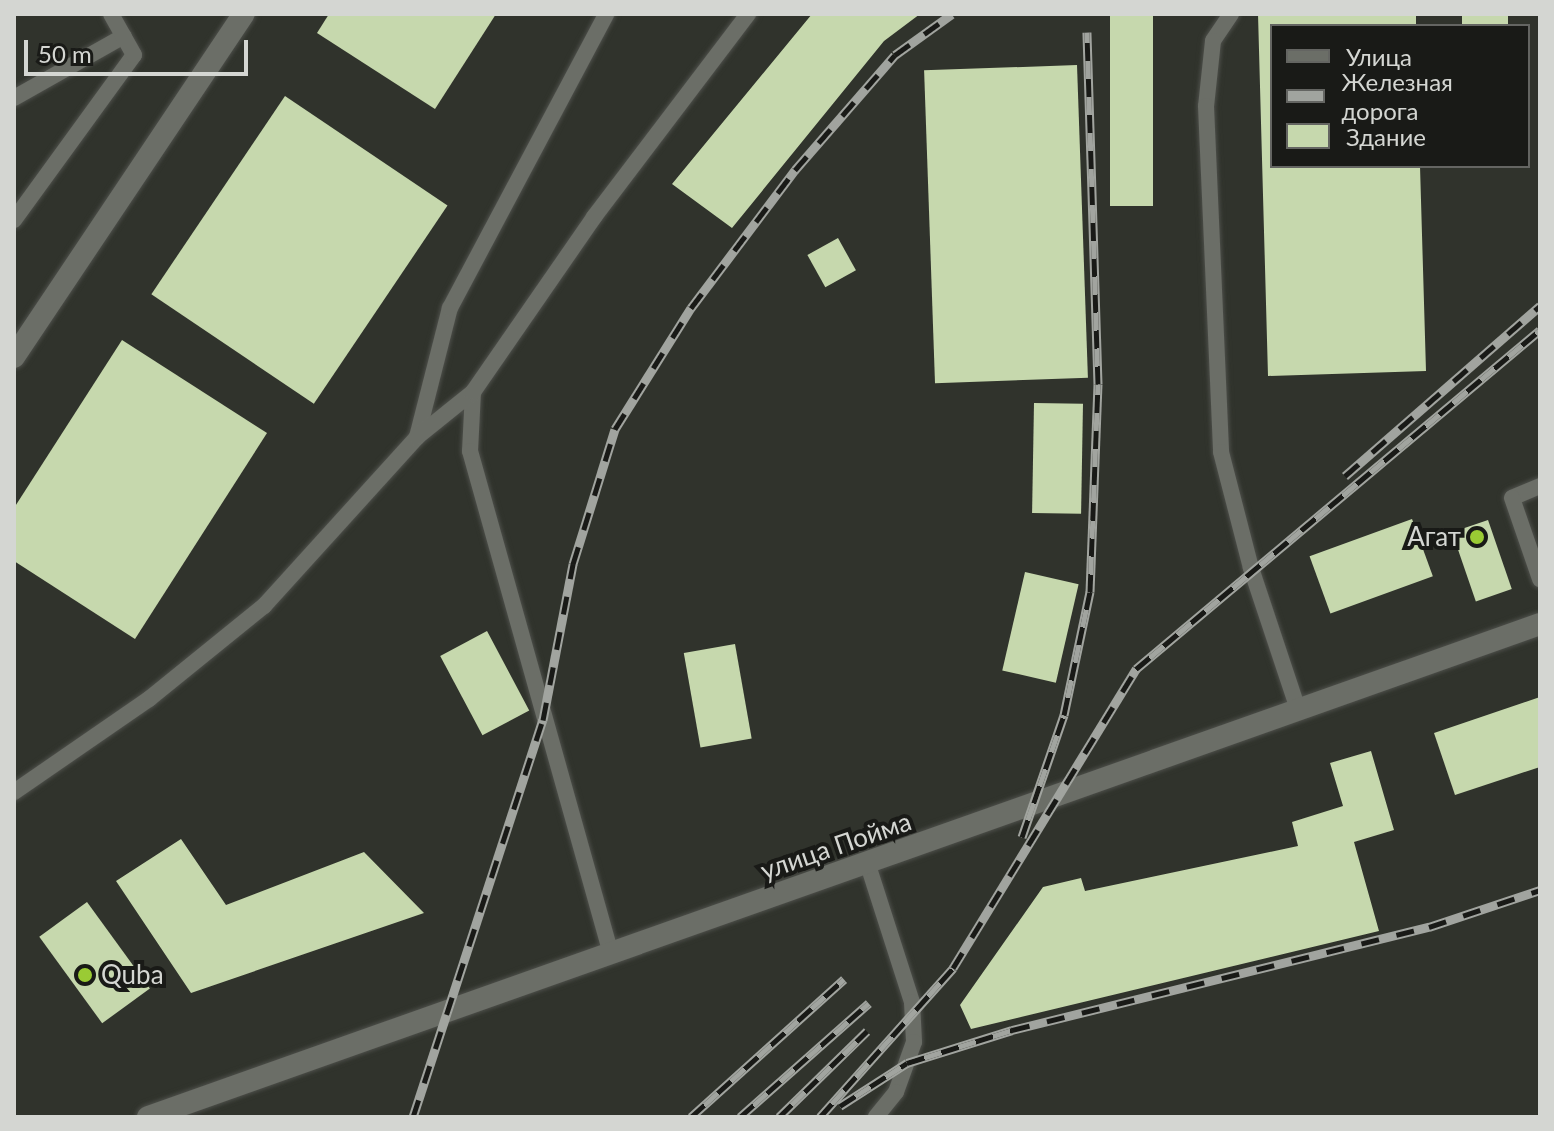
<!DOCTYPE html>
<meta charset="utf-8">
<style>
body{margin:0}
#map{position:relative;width:1554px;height:1131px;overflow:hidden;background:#30332c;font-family:Lato,sans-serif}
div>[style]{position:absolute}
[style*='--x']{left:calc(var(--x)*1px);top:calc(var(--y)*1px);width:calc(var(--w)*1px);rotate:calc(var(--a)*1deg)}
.building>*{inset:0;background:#c6d8ad;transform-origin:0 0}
.roads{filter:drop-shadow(0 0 2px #4d4f4a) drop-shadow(0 0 2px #4d4f4a)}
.service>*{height:16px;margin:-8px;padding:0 8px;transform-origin:8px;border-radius:8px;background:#6b6e67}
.minor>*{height:22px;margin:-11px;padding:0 11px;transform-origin:11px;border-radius:11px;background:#6b6e67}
.secondary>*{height:22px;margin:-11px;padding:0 11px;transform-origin:11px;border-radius:11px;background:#6b6e67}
.rail>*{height:9px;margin-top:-4.5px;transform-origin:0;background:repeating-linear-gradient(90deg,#191a17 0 18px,#a1a49f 0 36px);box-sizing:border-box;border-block:2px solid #a1a49f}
.dots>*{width:22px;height:22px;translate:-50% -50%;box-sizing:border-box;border:4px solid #191a17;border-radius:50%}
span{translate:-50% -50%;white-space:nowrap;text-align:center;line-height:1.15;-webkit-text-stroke:8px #191a17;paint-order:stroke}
.poi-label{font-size:26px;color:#d4d6d2}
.right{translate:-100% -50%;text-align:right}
.left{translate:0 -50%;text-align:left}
.street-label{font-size:26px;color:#d4d6d2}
.frame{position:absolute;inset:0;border:16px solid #d4d6d2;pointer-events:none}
.legend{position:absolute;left:1270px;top:24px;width:260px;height:144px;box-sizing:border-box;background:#191a17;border:2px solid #646562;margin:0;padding:10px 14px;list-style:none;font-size:24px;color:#d4d6d2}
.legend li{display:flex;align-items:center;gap:16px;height:40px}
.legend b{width:40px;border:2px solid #646562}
.scale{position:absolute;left:24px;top:40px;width:224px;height:36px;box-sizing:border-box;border:4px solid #d4d6d2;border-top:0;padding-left:10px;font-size:24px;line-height:28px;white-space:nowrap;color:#d4d6d2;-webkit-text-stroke:6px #191a17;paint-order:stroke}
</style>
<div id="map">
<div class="building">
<div style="clip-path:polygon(329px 14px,496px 14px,435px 109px,317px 33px)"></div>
<div style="clip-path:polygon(812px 14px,920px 14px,884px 41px,732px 228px,672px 184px)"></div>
<div style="left:1110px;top:14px;width:43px;height:192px"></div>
<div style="clip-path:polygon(1258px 14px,1416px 14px,1416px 26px,1272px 26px,1272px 166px,1420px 166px,1426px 371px,1268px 376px)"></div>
<div style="left:1462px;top:14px;width:46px;height:12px"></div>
<div style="left:1077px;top:65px;width:313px;height:153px;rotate:88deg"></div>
<div style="left:285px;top:96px;width:196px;height:239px;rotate:34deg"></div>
<div style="left:838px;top:238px;width:37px;height:35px;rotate:61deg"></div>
<div style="clip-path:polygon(122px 340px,267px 433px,135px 639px,14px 561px,14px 508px)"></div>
<div style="left:1034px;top:403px;width:49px;height:110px;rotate:1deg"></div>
<div style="left:1412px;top:519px;width:61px;height:109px;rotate:70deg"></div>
<div style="left:1488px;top:520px;width:73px;height:38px;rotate:71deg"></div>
<div style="left:1025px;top:572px;width:55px;height:101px;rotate:13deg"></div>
<div style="left:487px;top:631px;width:90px;height:53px;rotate:62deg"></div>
<div style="left:735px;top:644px;width:96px;height:52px;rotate:80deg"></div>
<div style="clip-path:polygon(1540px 697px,1540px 767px,1455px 795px,1434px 733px)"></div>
<div style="clip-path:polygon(1371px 751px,1394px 830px,1354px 842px,1379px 931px,971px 1029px,960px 1005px,1043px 887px,1081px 878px,1085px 891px,1298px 846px,1292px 822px,1343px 806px,1330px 763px)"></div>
<div style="clip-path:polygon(181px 839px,226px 905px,364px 852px,424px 913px,191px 993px,116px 881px)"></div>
<div style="left:87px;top:902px;width:107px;height:59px;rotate:54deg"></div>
</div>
<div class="roads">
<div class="service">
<div style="--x:1231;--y:14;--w:32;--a:124"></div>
<div style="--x:1213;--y:41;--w:65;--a:96.1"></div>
<div style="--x:1206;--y:106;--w:346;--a:87.5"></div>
<div style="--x:1221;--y:452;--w:120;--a:75.5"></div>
<div style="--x:1251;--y:568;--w:149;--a:71.6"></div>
<div style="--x:14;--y:98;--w:126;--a:-29.4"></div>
<div style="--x:14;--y:220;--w:204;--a:-54"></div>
<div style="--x:134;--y:55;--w:47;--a:-119.3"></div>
<div style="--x:473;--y:392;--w:59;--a:92.9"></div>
<div style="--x:470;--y:451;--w:522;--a:74.34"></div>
<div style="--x:417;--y:437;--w:133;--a:-75.7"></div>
<div style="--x:450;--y:308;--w:333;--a:-62"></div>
<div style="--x:1540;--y:486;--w:30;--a:157"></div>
<div style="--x:1512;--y:498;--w:86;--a:70.9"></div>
<div style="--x:14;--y:792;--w:164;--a:-34.6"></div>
<div style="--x:149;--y:699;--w:148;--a:-39"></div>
<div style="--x:264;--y:606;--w:228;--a:-47.8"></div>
<div style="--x:417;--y:437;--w:72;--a:-38.8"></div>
<div style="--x:473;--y:392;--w:213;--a:-55.3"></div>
<div style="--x:594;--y:217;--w:255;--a:-52.8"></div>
<div style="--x:868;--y:865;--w:144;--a:72.2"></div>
<div style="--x:912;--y:1002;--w:40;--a:87.1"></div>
<div style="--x:914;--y:1042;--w:53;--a:109.8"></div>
<div style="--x:896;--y:1092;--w:32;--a:129"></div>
</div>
<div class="minor">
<div style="--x:14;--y:357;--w:413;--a:-56.2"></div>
</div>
<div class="secondary">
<div style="--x:148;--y:1117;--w:1477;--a:-19.5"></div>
</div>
</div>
<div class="rail">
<div style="--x:1345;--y:476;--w:259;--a:-41.1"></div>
<div style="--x:1022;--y:837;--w:129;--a:-71"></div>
<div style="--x:1064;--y:715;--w:126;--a:-78.1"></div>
<div style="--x:1090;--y:592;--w:208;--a:-87.8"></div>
<div style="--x:1098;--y:384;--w:352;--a:-91.8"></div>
<div style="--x:840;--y:1106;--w:80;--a:-32.7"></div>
<div style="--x:907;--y:1063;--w:110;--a:-17.4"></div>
<div style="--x:1012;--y:1030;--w:430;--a:-13.9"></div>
<div style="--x:1429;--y:927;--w:117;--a:-18.4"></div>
<div style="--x:413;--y:1117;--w:418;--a:-71.9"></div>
<div style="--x:543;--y:720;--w:159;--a:-79.1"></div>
<div style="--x:573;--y:564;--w:141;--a:-72.7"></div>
<div style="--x:615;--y:429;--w:143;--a:-57.9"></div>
<div style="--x:691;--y:308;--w:173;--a:-53"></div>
<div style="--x:795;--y:170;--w:152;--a:-49"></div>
<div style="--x:895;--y:55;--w:70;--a:-35.7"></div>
<div style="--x:691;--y:1117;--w:206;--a:-42"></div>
<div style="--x:740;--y:1117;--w:172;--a:-41.5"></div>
<div style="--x:779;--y:1117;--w:123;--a:-44.3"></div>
<div style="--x:820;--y:1117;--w:200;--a:-48.2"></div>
<div style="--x:953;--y:968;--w:351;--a:-58.5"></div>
<div style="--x:1136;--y:669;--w:527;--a:-40"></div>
</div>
<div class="dots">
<div style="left:1477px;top:537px;background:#9acb34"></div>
<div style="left:85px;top:975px;background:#9acb34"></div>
</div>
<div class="poi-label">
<span class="right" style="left:1461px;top:537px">Агат</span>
<span class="left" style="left:101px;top:975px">Quba</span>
</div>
<div class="street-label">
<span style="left:836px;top:846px;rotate:-19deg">улица Пойма</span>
</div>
<div class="frame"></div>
<ul class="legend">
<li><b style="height:10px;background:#6b6e67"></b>Улица</li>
<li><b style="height:10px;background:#a1a49f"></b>Железная дорога</li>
<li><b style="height:22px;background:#c6d8ad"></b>Здание</li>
</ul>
<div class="scale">50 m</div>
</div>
